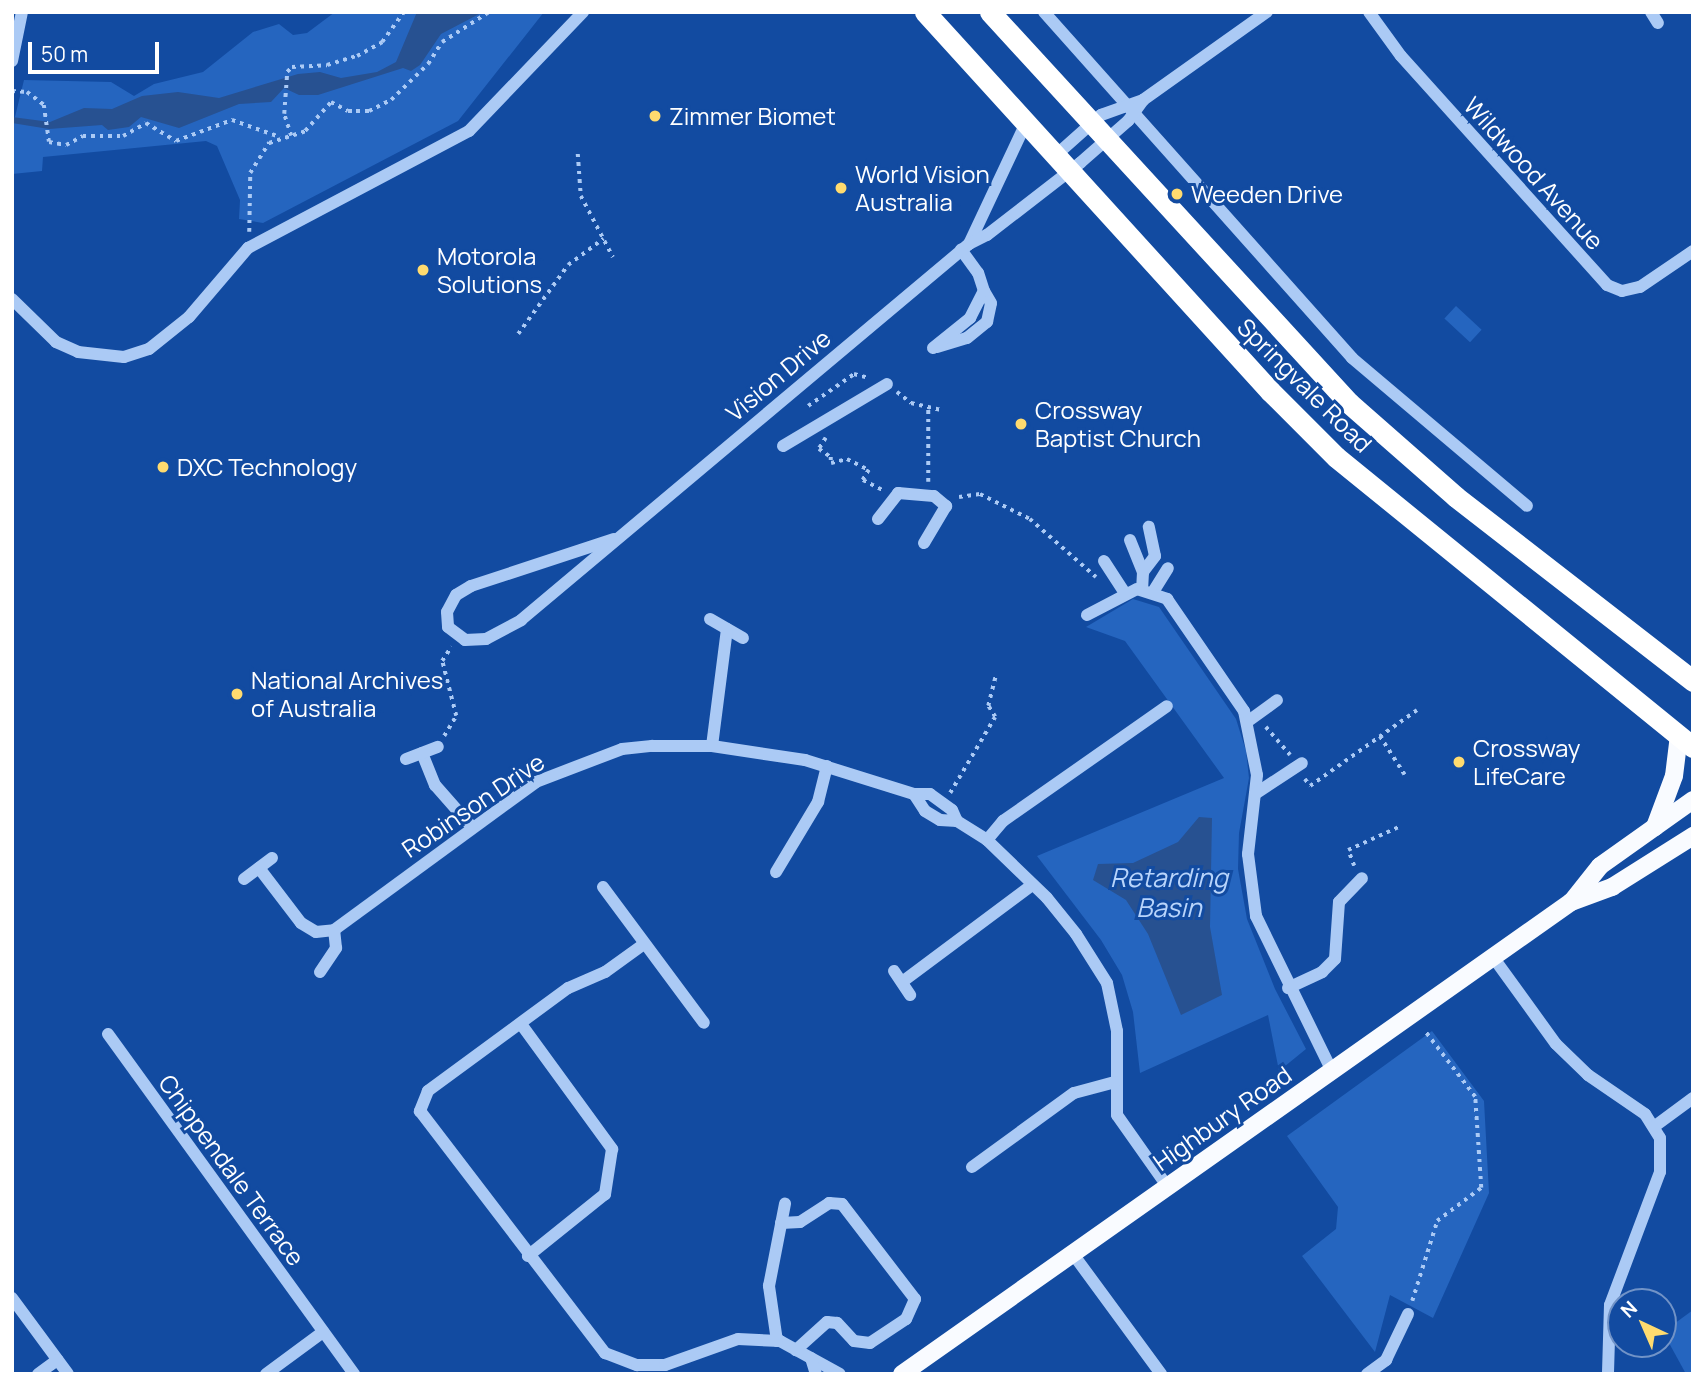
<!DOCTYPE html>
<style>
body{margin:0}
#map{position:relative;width:1705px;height:1386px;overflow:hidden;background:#124ba1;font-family:Manrope,sans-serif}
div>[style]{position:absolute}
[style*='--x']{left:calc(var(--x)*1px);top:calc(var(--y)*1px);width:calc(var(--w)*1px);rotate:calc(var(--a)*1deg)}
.green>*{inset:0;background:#2565bf;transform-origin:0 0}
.water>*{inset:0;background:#275191}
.path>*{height:3.5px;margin-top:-1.75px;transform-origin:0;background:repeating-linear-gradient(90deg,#abcaf5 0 3.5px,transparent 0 8.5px)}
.minor>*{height:12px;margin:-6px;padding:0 6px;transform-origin:6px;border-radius:6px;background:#abcaf5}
.major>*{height:18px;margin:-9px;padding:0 9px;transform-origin:9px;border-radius:9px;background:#f9fbff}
.highway>*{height:21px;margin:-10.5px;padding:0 10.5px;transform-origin:10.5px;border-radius:10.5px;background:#fff}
.dots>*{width:19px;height:19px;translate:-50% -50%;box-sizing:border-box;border:4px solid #124ba1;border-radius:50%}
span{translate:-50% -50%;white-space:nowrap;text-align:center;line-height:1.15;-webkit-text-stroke:6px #124ba1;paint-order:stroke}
.poi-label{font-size:24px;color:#fff}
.left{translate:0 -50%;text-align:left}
.street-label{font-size:24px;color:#fff}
.water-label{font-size:26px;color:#b8d4fb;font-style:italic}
.frame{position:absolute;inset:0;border:14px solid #fff;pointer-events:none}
.north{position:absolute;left:1607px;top:1288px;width:70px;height:70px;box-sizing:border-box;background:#124ba1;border:2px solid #7193c7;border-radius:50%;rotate:316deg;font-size:19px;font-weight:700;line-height:28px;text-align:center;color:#fff}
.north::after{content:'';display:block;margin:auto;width:24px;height:32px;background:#ffdb6f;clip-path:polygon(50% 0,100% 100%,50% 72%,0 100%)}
.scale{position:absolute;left:28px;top:42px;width:131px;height:32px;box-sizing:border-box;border:4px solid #fff;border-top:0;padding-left:9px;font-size:21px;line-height:24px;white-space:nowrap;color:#fff;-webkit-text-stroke:5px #124ba1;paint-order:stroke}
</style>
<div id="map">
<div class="green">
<div style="clip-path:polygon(335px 12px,544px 12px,458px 121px,263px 223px,239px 219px,240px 200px,217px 146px,206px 141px,43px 157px,42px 171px,12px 174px,12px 129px,24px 80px,111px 82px,134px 96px,154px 84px,203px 72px,253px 32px,279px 24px,293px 35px,307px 33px)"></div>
<div style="left:1456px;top:306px;width:35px;height:17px;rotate:43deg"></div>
<div style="clip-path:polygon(1133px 599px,1159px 607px,1236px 719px,1246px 751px,1249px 778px,1239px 833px,1238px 869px,1247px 919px,1275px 989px,1306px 1049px,1279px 1071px,1268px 1015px,1140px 1073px,1133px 1012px,1122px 975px,1101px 940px,1037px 856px,1224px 778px,1125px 641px,1086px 627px)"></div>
<div style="clip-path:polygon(1432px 1031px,1484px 1101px,1489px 1193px,1433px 1318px,1390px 1295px,1375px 1352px,1302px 1256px,1336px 1229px,1338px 1207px,1287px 1136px)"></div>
<div style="clip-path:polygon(1693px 1310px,1693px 1374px,1686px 1374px,1663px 1332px)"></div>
</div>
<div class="water">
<div style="clip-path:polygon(417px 12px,483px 12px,441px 34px,420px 65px,411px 71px,403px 68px,318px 95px,299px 95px,284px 88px,271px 102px,239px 104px,179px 128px,141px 117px,129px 127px,108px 130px,102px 125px,49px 129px,12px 123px,12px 117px,50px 122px,84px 108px,112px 109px,142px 96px,178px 92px,219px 98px,298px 74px,320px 72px,341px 78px,377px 72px,396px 62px)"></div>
<div style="clip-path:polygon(1199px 817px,1212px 818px,1210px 927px,1222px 995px,1181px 1015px,1148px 934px,1126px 900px,1093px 880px,1098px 864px,1133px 863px,1178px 842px)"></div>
</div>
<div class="path">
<div style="--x:12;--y:91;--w:15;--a:4"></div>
<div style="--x:27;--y:92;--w:21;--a:37"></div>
<div style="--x:44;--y:105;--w:37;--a:82"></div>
<div style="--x:49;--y:142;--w:17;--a:10"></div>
<div style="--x:66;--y:145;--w:19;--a:-28"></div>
<div style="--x:83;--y:136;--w:40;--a:0"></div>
<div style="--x:123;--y:136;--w:26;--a:-29"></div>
<div style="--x:146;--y:123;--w:35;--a:31"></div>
<div style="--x:176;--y:141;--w:60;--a:-20.6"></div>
<div style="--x:232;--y:120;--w:51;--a:19.5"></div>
<div style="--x:291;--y:136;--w:23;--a:-108"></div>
<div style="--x:284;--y:114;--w:42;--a:-85.9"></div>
<div style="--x:287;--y:72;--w:7;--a:-45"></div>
<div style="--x:292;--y:67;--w:35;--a:-3"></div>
<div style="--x:327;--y:65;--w:31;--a:-17"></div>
<div style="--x:357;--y:56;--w:29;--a:-29"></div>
<div style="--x:382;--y:42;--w:37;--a:-54"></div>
<div style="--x:578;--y:154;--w:42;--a:85.9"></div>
<div style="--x:581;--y:196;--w:69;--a:62.3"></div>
<div style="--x:249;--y:232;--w:59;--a:-89"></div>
<div style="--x:250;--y:173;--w:36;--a:-58"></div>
<div style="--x:269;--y:143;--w:38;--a:-18"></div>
<div style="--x:305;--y:131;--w:39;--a:-48"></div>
<div style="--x:331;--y:102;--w:19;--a:28"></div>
<div style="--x:348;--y:111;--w:21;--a:0"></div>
<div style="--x:369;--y:111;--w:25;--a:-27"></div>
<div style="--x:391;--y:100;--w:52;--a:-44.2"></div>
<div style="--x:428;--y:64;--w:26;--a:-58"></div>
<div style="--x:442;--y:42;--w:56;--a:-32.6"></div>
<div style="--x:518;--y:334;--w:85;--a:-54.1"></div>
<div style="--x:568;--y:265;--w:44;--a:-36.6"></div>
<div style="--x:897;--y:392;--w:18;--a:38"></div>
<div style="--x:911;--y:403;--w:31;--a:13"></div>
<div style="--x:808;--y:406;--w:56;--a:-34.8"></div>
<div style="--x:854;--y:374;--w:16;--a:15"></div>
<div style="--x:826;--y:438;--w:13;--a:122"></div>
<div style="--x:819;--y:449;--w:14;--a:34"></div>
<div style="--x:831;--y:457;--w:6;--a:90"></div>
<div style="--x:831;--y:463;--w:16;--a:-14"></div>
<div style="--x:847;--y:459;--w:25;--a:27"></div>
<div style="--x:869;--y:470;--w:12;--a:121"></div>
<div style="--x:863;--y:480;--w:22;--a:27"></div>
<div style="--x:928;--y:482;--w:75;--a:-90"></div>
<div style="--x:959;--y:497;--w:21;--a:-8"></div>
<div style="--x:980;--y:494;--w:56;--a:26.6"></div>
<div style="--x:1030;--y:519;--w:88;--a:41.3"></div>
<div style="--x:1266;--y:727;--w:37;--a:49"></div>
<div style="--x:444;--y:736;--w:23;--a:-59"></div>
<div style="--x:456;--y:716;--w:57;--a:-104.3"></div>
<div style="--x:442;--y:661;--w:17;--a:-57"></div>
<div style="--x:1380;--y:736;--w:46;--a:57.3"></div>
<div style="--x:1305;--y:779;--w:9;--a:54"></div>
<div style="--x:1310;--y:786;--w:131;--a:-35.4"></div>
<div style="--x:950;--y:793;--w:88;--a:-59.4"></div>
<div style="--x:995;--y:717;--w:13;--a:-122"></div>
<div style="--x:988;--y:706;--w:33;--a:-76"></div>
<div style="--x:1354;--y:866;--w:17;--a:-111"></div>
<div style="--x:1348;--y:850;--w:58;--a:-24.4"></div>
<div style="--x:1412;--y:1301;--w:84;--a:-72.6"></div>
<div style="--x:1437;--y:1221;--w:55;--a:-36.9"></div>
<div style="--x:1481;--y:1188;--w:91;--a:-93.8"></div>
<div style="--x:1475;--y:1097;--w:81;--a:-127.4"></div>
</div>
<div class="minor">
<div style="--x:1044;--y:12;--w:463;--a:48.3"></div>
<div style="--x:1352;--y:358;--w:229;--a:40.2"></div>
<div style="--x:1369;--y:12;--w:54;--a:54"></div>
<div style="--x:1401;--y:56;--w:308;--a:48"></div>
<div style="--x:1607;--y:285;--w:16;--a:22"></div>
<div style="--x:1622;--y:291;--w:18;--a:-13"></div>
<div style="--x:1640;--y:287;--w:64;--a:-34.2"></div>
<div style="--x:1651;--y:12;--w:13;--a:58"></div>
<div style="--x:12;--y:61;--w:50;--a:-78.5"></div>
<div style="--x:1055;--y:156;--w:62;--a:-41.7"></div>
<div style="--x:1101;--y:115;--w:45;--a:-19.7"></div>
<div style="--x:1143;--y:100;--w:152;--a:-35.4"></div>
<div style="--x:969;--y:244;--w:134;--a:-64.8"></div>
<div style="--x:12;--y:299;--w:62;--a:44.3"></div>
<div style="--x:56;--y:342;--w:24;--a:24"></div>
<div style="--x:78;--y:352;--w:46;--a:6.2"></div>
<div style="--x:124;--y:357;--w:26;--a:-18"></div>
<div style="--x:149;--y:349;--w:51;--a:-38.7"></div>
<div style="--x:189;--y:317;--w:91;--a:-49.5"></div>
<div style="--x:248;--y:248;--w:250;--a:-27.9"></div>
<div style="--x:469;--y:131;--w:165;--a:-46.2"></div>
<div style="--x:937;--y:347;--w:31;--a:-17"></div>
<div style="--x:967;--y:338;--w:26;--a:-39"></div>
<div style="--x:987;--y:322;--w:19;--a:-78"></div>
<div style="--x:991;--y:303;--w:14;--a:-120"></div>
<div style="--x:933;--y:348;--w:48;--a:-39"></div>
<div style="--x:970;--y:318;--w:30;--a:-63"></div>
<div style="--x:984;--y:291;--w:19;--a:-108"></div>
<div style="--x:978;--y:273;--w:29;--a:-126"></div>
<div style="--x:783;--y:446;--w:121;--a:-30.8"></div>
<div style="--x:878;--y:519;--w:33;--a:-52"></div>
<div style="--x:898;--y:493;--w:36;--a:5"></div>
<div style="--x:934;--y:496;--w:16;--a:40"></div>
<div style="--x:946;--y:506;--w:43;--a:120.7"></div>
<div style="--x:614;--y:539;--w:151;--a:161.8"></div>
<div style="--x:471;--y:586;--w:17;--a:149"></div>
<div style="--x:456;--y:595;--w:19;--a:118"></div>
<div style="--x:447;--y:612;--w:15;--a:86"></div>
<div style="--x:448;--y:627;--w:21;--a:37"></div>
<div style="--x:465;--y:640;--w:21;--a:-3"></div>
<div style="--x:486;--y:639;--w:40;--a:-28"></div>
<div style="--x:521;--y:620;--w:585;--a:-40.01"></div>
<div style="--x:969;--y:244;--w:20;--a:-27"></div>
<div style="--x:987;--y:235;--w:118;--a:-37.7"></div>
<div style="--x:1080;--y:163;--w:64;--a:-41.2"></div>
<div style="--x:1128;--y:121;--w:26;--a:-54"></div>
<div style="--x:1130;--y:540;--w:35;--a:68"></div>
<div style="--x:1143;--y:572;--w:17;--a:93"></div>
<div style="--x:1104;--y:561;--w:37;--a:57"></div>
<div style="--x:1143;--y:572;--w:20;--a:-53"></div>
<div style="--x:1155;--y:556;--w:30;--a:-102"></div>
<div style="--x:1153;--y:592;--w:28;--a:-58"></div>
<div style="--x:1087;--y:615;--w:56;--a:-27.5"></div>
<div style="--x:1137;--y:589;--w:32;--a:18"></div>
<div style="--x:1167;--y:599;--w:136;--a:55.5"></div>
<div style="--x:1244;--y:711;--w:65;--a:78.5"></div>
<div style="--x:1257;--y:775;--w:80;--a:96.5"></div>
<div style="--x:1248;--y:854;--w:63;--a:82.6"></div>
<div style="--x:1256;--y:916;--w:173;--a:63.9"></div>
<div style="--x:710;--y:619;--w:38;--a:30"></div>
<div style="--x:1247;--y:722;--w:37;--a:-36"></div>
<div style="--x:712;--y:746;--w:118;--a:-82.7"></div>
<div style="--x:422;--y:753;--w:35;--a:68"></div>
<div style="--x:435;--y:785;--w:55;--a:48.7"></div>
<div style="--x:406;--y:759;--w:34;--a:-21"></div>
<div style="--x:914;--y:794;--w:20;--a:57"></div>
<div style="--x:925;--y:811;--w:17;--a:31"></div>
<div style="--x:940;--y:820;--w:17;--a:3"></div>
<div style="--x:957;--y:821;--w:36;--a:32"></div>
<div style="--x:987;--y:840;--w:83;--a:44"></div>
<div style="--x:1047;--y:898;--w:46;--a:51.1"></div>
<div style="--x:1076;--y:934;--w:58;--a:57.7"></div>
<div style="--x:1107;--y:983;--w:49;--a:78.2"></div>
<div style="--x:1117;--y:1031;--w:84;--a:90"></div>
<div style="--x:1117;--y:1115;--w:87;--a:54.8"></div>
<div style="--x:1255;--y:794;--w:56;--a:-33.4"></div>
<div style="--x:987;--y:840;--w:25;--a:-50"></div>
<div style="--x:1003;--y:821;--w:200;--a:-35"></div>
<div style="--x:259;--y:868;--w:69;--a:52.6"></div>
<div style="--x:301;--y:923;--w:17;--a:31"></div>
<div style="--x:316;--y:932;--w:18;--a:-6"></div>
<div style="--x:334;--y:930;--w:250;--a:-36.2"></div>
<div style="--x:536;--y:782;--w:92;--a:-21"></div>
<div style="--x:622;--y:749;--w:30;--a:-6"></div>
<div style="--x:652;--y:746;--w:60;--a:0"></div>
<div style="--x:712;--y:746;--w:94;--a:8.6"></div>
<div style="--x:805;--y:760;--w:114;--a:17.3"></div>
<div style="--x:914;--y:794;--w:16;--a:0"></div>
<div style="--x:930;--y:794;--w:27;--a:36"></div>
<div style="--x:952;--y:810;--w:12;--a:66"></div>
<div style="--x:776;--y:872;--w:82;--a:-59"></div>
<div style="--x:818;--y:802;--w:37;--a:-76"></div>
<div style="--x:244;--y:879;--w:35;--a:-37"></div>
<div style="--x:603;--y:887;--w:169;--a:53.4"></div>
<div style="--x:644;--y:944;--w:48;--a:144.3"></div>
<div style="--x:605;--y:972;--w:40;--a:156.6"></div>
<div style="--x:568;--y:988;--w:174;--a:143.7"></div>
<div style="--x:428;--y:1091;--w:22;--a:112"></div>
<div style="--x:420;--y:1111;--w:305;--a:52.6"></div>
<div style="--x:605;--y:1353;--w:34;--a:21"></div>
<div style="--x:637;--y:1365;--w:28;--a:0"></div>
<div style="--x:665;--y:1365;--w:77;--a:-19.6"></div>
<div style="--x:738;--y:1339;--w:42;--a:2.7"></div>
<div style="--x:780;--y:1341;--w:68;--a:28.8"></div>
<div style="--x:1493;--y:957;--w:107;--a:54.1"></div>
<div style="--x:1556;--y:1044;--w:45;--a:44.1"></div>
<div style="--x:1588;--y:1075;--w:69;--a:34.4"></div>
<div style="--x:1645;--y:1114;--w:28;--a:58"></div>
<div style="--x:1660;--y:1138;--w:34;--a:90"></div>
<div style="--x:1660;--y:1172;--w:142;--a:110.6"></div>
<div style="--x:1610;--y:1305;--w:69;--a:91.7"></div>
<div style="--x:894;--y:971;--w:29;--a:56"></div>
<div style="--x:320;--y:972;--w:29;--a:-56"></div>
<div style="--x:336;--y:948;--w:18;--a:-96"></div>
<div style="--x:902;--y:982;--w:162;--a:-36.7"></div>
<div style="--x:1288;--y:988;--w:38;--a:-25"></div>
<div style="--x:1322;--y:972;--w:18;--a:-45"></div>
<div style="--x:1335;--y:959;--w:57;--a:-86"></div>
<div style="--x:1339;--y:902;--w:33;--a:-46"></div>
<div style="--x:521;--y:1024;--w:155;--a:53.9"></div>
<div style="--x:612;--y:1149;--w:46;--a:98.8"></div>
<div style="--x:605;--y:1194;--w:99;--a:141.2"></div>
<div style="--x:108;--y:1034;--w:420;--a:54.1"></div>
<div style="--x:1655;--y:1126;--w:47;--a:-36.4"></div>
<div style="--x:972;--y:1167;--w:126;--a:-36"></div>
<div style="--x:1074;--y:1093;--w:42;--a:-15"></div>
<div style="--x:781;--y:1223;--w:19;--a:-3"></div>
<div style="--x:800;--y:1222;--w:35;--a:-33"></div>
<div style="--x:829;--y:1203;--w:13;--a:4"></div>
<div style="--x:842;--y:1204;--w:120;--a:52.5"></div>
<div style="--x:915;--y:1299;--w:22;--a:114"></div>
<div style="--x:906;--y:1319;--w:43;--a:146.3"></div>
<div style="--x:870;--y:1343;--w:16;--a:-173"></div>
<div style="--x:854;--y:1341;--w:25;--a:-133"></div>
<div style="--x:837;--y:1323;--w:10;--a:-174"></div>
<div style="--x:827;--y:1322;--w:42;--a:137.9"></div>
<div style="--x:1073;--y:1254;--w:149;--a:53.7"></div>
<div style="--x:12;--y:1298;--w:94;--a:53.6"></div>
<div style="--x:777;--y:1341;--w:56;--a:-98.3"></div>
<div style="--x:769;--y:1286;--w:84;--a:-79"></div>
<div style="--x:811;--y:1358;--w:17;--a:73"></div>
<div style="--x:38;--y:1374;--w:24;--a:-36"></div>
<div style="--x:266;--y:1374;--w:71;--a:-36.4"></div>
<div style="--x:1367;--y:1374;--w:24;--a:-36"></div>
<div style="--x:1386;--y:1360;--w:51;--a:-64.4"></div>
</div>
<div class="major">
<div style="--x:1655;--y:827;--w:54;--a:-69.6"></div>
<div style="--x:1674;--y:776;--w:41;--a:-83"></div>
<div style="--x:1573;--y:900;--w:43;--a:-51.5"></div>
<div style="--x:1600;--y:866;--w:114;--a:-35.4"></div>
<div style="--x:902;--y:1374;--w:819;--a:-35.2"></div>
<div style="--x:1571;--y:902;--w:44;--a:-20.1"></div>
<div style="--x:1612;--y:887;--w:96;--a:-32.2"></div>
</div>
<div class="highway">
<div style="--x:925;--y:12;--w:513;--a:47.69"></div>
<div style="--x:1270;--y:391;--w:93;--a:45"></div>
<div style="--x:1336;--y:457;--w:460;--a:39.1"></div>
<div style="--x:990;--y:12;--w:531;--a:47.44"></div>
<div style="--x:1349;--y:403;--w:142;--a:41.3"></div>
<div style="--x:1456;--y:497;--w:300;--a:37.8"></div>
</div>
<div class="dots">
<div style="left:655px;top:116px;background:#ffdb6f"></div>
<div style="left:841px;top:188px;background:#ffdb6f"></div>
<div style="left:1177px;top:194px;background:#ffdb6f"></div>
<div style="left:423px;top:270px;background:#ffdb6f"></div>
<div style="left:1021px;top:424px;background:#ffdb6f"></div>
<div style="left:163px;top:467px;background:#ffdb6f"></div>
<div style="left:237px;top:694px;background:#ffdb6f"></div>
<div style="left:1459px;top:762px;background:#ffdb6f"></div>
</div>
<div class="poi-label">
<span class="left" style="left:669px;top:116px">Zimmer Biomet</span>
<span class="left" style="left:855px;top:188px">World Vision<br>Australia</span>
<span class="left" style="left:1191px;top:194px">Weeden Drive</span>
<span class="left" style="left:437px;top:270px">Motorola<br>Solutions</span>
<span class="left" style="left:1035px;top:424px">Crossway<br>Baptist Church</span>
<span class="left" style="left:177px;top:467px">DXC Technology</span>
<span class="left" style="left:251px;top:694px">National Archives<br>of Australia</span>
<span class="left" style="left:1473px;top:762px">Crossway<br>LifeCare</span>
</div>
<div class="street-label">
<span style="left:1534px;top:173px;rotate:48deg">Wildwood Avenue</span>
<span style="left:778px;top:375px;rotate:-40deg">Vision Drive</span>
<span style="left:1305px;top:385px;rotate:45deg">Springvale Road</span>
<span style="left:473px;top:805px;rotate:-34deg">Robinson Drive</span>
<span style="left:1222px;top:1118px;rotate:-35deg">Highbury Road</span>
<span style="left:232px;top:1170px;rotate:54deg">Chippendale Terrace</span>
</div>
<div class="water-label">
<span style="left:1169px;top:893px">Retarding<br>Basin</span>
</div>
<div class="frame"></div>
<div class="north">N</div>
<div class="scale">50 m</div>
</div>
